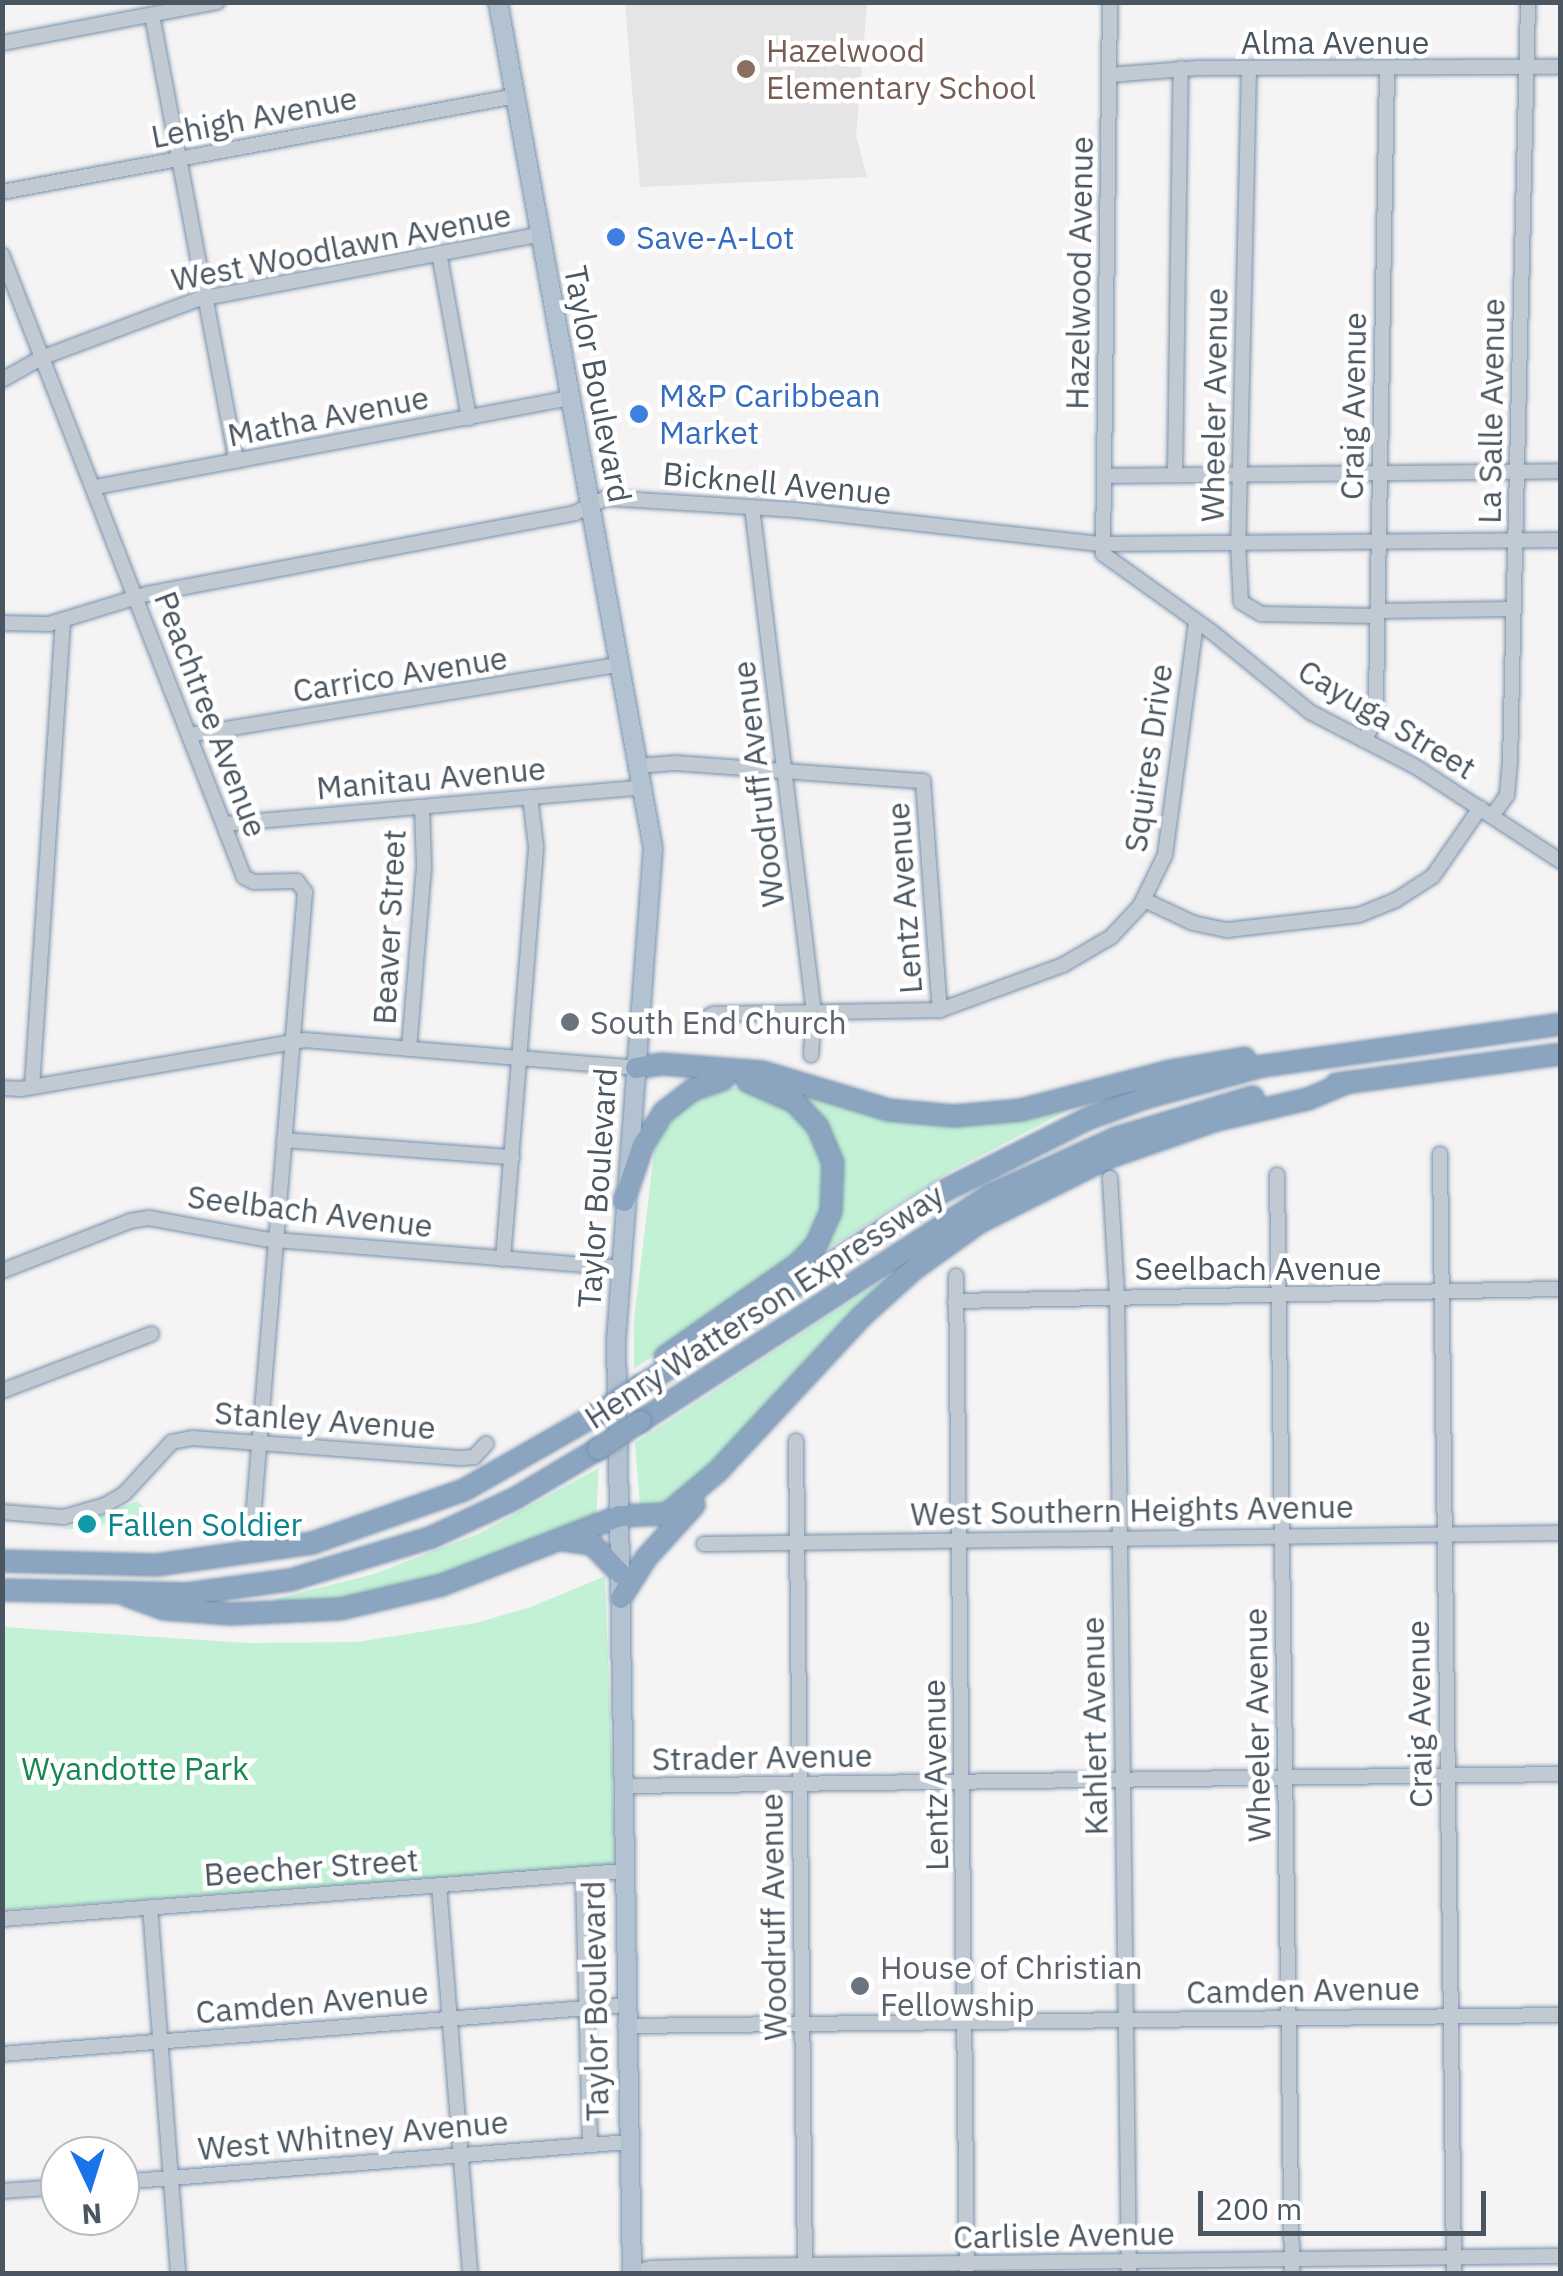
<!DOCTYPE html>
<style>
body{margin:0}
#map{position:relative;width:1563px;height:2276px;overflow:hidden;background:#f5f3f3;font-family:"IBM Plex Sans",sans-serif}
div>[style]{position:absolute}
[style*='--x']{left:calc(var(--x)*1px);top:calc(var(--y)*1px);width:calc(var(--w)*1px);rotate:calc(var(--a)*1deg)}
.education>*{inset:0;background:#e6e4e5}
.green>*{inset:0;background:#c3f1d5}
.roads{filter:drop-shadow(0 0 2px #7690ad) drop-shadow(0 0 2px #7690ad)}
.minor>*{height:14px;margin:-7px;padding:0 7px;transform-origin:7px;border-radius:7px;background:#c1cad2}
.major>*{height:18px;margin:-9px;padding:0 9px;transform-origin:9px;border-radius:9px;background:#b3c2d1}
.highway>*{height:20px;margin:-10px;padding:0 10px;transform-origin:10px;border-radius:10px;background:#8ba5c1}
.bridges{filter:drop-shadow(0 0 2px #7690ad) drop-shadow(0 0 2px #7690ad)}
.highway-bridge>*{height:20px;margin:-10px;padding:0 10px;transform-origin:10px;border-radius:10px;background:#8ba5c1}
.dots>*{width:28px;height:28px;translate:-50% -50%;box-sizing:border-box;border:5px solid #fff;border-radius:50%}
span{translate:-50% -50%;white-space:nowrap;text-align:center;line-height:1.15;-webkit-text-stroke:9px #fff;paint-order:stroke}
.street-label{font-size:32px;color:#4a5661}
.education-label{font-size:32px;color:#785e54}
.left{translate:0 -50%;text-align:left}
.shop-label{font-size:32px;color:#366cbe}
.worship-label{font-size:32px;color:#5b616d}
.culture-label{font-size:32px;color:#0d838f}
.park-label{font-size:32px;color:#17864f}
.frame{position:absolute;inset:0;border:5px solid #4a5661;pointer-events:none}
.north{position:absolute;left:40px;top:2136px;width:100px;height:100px;box-sizing:border-box;background:#fff;border:2px solid #b7bbc0;border-radius:50%;rotate:176deg;font-size:28px;font-weight:700;line-height:40px;text-align:center;color:#4a5661}
.north::after{content:'';display:block;margin:auto;width:35px;height:45px;background:#1a73e8;clip-path:polygon(50% 0,100% 100%,50% 72%,0 100%)}
.scale{position:absolute;left:1198px;top:2191px;width:288px;height:45px;box-sizing:border-box;border:5px solid #4a5661;border-top:0;padding-left:12px;font-size:30px;line-height:35px;white-space:nowrap;color:#4a5661;-webkit-text-stroke:8px #fff;paint-order:stroke}
</style>
<div id="map">
<div class="education">
<div style="clip-path:polygon(625px 3px,867px 3px,856px 136px,867px 177px,640px 187px)"></div>
</div>
<div class="green">
<div style="clip-path:polygon(737px 1087px,763px 1093px,804px 1120px,825px 1160px,827px 1197px,814px 1236px,793px 1259px,634px 1369px,634px 1320px,655px 1144px,686px 1102px)"></div>
<div style="clip-path:polygon(813px 1094px,872px 1112px,1088px 1100px,951px 1171px,818px 1255px,840px 1212px,843px 1180px,840px 1159px,805px 1099px)"></div>
<div style="clip-path:polygon(909px 1263px,682px 1494px,669px 1505px,640px 1507px,635px 1443px)"></div>
<div style="clip-path:polygon(599px 1468px,596px 1518px,454px 1572px,382px 1594px,278px 1607px,275px 1599px,374px 1574px,478px 1534px)"></div>
<div style="clip-path:polygon(138px 1501px,153px 1518px,62px 1530px)"></div>
<div style="clip-path:polygon(605px 1576px,615px 1857px,611px 1865px,3px 1910px,3px 1627px,248px 1643px,357px 1642px,476px 1623px,531px 1607px)"></div>
</div>
<div class="roads">
<div class="minor">
<div style="--x:1110;--y:2;--w:552;--a:90.73"></div>
<div style="--x:1103;--y:554;--w:134;--a:35.6"></div>
<div style="--x:1212;--y:632;--w:127;--a:39.2"></div>
<div style="--x:1310;--y:712;--w:119;--a:27.4"></div>
<div style="--x:1416;--y:767;--w:172;--a:33.1"></div>
<div style="--x:152;--y:15;--w:454;--a:79.3"></div>
<div style="--x:2;--y:43;--w:219;--a:-10.8"></div>
<div style="--x:1249;--y:69;--w:474;--a:91.3"></div>
<div style="--x:1238;--y:543;--w:59;--a:87.1"></div>
<div style="--x:1241;--y:602;--w:23;--a:31"></div>
<div style="--x:1261;--y:614;--w:116;--a:1"></div>
<div style="--x:1109;--y:75;--w:89;--a:-4.5"></div>
<div style="--x:1198;--y:68;--w:362;--a:-0.2"></div>
<div style="--x:2;--y:192;--w:523;--a:-10.58"></div>
<div style="--x:439;--y:253;--w:168;--a:79.7"></div>
<div style="--x:2;--y:255;--w:667;--a:68.74"></div>
<div style="--x:244;--y:877;--w:11;--a:27"></div>
<div style="--x:254;--y:882;--w:43;--a:-1.3"></div>
<div style="--x:297;--y:881;--w:14;--a:54"></div>
<div style="--x:305;--y:892;--w:629;--a:94.74"></div>
<div style="--x:2;--y:380;--w:45;--a:-29.4"></div>
<div style="--x:41;--y:358;--w:169;--a:-20.5"></div>
<div style="--x:199;--y:299;--w:346;--a:-10.7"></div>
<div style="--x:1175;--y:475;--w:407;--a:-89.2"></div>
<div style="--x:1104;--y:476;--w:456;--a:-0.6"></div>
<div style="--x:95;--y:487;--w:484;--a:-10.6"></div>
<div style="--x:752;--y:507;--w:510;--a:83.01"></div>
<div style="--x:814;--y:1013;--w:42;--a:94.1"></div>
<div style="--x:1377;--y:611;--w:136;--a:-0.8"></div>
<div style="--x:2;--y:623;--w:47;--a:1.2"></div>
<div style="--x:49;--y:624;--w:102;--a:-17"></div>
<div style="--x:147;--y:594;--w:436;--a:-10.7"></div>
<div style="--x:575;--y:513;--w:34;--a:-26"></div>
<div style="--x:606;--y:498;--w:191;--a:3.6"></div>
<div style="--x:797;--y:510;--w:307;--a:6.4"></div>
<div style="--x:1102;--y:544;--w:458;--a:-0.5"></div>
<div style="--x:189;--y:735;--w:435;--a:-9.3"></div>
<div style="--x:1364;--y:740;--w:17;--a:-59"></div>
<div style="--x:1373;--y:725;--w:26;--a:-83"></div>
<div style="--x:1376;--y:699;--w:628;--a:-89"></div>
<div style="--x:639;--y:766;--w:36;--a:-5"></div>
<div style="--x:675;--y:763;--w:249;--a:4.2"></div>
<div style="--x:923;--y:781;--w:230;--a:85.8"></div>
<div style="--x:1492;--y:816;--w:26;--a:-54"></div>
<div style="--x:1507;--y:795;--w:33;--a:-85"></div>
<div style="--x:1510;--y:762;--w:760;--a:-88.64"></div>
<div style="--x:224;--y:824;--w:422;--a:-5"></div>
<div style="--x:1144;--y:900;--w:54;--a:25.1"></div>
<div style="--x:1193;--y:923;--w:35;--a:12"></div>
<div style="--x:1227;--y:930;--w:133;--a:-6.5"></div>
<div style="--x:1359;--y:915;--w:40;--a:-22"></div>
<div style="--x:1396;--y:900;--w:44;--a:-33"></div>
<div style="--x:1433;--y:876;--w:83;--a:-55.3"></div>
<div style="--x:691;--y:1026;--w:26;--a:-28"></div>
<div style="--x:714;--y:1014;--w:226;--a:-1"></div>
<div style="--x:940;--y:1010;--w:131;--a:-20.1"></div>
<div style="--x:1063;--y:965;--w:56;--a:-30.3"></div>
<div style="--x:1111;--y:937;--w:42;--a:-46.9"></div>
<div style="--x:1140;--y:906;--w:57;--a:-63.9"></div>
<div style="--x:1165;--y:855;--w:234;--a:-82.4"></div>
<div style="--x:409;--y:1049;--w:183;--a:-85.3"></div>
<div style="--x:424;--y:867;--w:60;--a:-91.9"></div>
<div style="--x:32;--y:1087;--w:468;--a:-86.2"></div>
<div style="--x:2;--y:1088;--w:19;--a:3"></div>
<div style="--x:21;--y:1089;--w:288;--a:-9.8"></div>
<div style="--x:305;--y:1040;--w:332;--a:4.8"></div>
<div style="--x:284;--y:1140;--w:229;--a:4.3"></div>
<div style="--x:1440;--y:1154;--w:1120;--a:89.28"></div>
<div style="--x:1277;--y:1175;--w:1099;--a:89.22"></div>
<div style="--x:1110;--y:1178;--w:118;--a:86.6"></div>
<div style="--x:1117;--y:1296;--w:978;--a:89.3"></div>
<div style="--x:503;--y:1259;--w:414;--a:-85.4"></div>
<div style="--x:536;--y:846;--w:49;--a:-97"></div>
<div style="--x:2;--y:1271;--w:137;--a:-21.3"></div>
<div style="--x:130;--y:1221;--w:19;--a:-9"></div>
<div style="--x:149;--y:1218;--w:116;--a:10.4"></div>
<div style="--x:263;--y:1239;--w:358;--a:4.6"></div>
<div style="--x:956;--y:1276;--w:998;--a:89.37"></div>
<div style="--x:955;--y:1301;--w:605;--a:-1.14"></div>
<div style="--x:2;--y:1391;--w:160;--a:-20.9"></div>
<div style="--x:796;--y:1441;--w:832;--a:89.38"></div>
<div style="--x:2;--y:1512;--w:62;--a:4.6"></div>
<div style="--x:64;--y:1517;--w:43;--a:-16.3"></div>
<div style="--x:105;--y:1505;--w:22;--a:-30"></div>
<div style="--x:124;--y:1494;--w:71;--a:-47.3"></div>
<div style="--x:172;--y:1442;--w:21;--a:-11"></div>
<div style="--x:193;--y:1438;--w:270;--a:4.3"></div>
<div style="--x:462;--y:1458;--w:12;--a:-5"></div>
<div style="--x:474;--y:1457;--w:18;--a:-47"></div>
<div style="--x:704;--y:1544;--w:856;--a:-0.74"></div>
<div style="--x:623;--y:1786;--w:937;--a:-0.73"></div>
<div style="--x:583;--y:1874;--w:271;--a:88.5"></div>
<div style="--x:439;--y:1885;--w:390;--a:85.4"></div>
<div style="--x:150;--y:1907;--w:368;--a:85.6"></div>
<div style="--x:2;--y:1919;--w:623;--a:-4.42"></div>
<div style="--x:625;--y:2026;--w:935;--a:-0.67"></div>
<div style="--x:2;--y:2054;--w:625;--a:-4.5"></div>
<div style="--x:120;--y:2182;--w:510;--a:-4.5"></div>
<div style="--x:2;--y:2191;--w:58;--a:-3.9"></div>
<div style="--x:630;--y:2274;--w:22;--a:-16"></div>
<div style="--x:651;--y:2268;--w:74;--a:-1.5"></div>
<div style="--x:725;--y:2266;--w:835;--a:-0.69"></div>
</div>
<div class="major">
<div style="--x:498;--y:2;--w:860;--a:79.62"></div>
<div style="--x:653;--y:848;--w:491;--a:94.3"></div>
<div style="--x:616;--y:1338;--w:936;--a:89.02"></div>
</div>
<div class="highway">
<div style="--x:636;--y:1068;--w:26;--a:-9"></div>
<div style="--x:662;--y:1064;--w:101;--a:4.5"></div>
<div style="--x:763;--y:1072;--w:132;--a:16.8"></div>
<div style="--x:889;--y:1110;--w:65;--a:5.3"></div>
<div style="--x:954;--y:1116;--w:67;--a:-5.1"></div>
<div style="--x:1021;--y:1110;--w:154;--a:-14.7"></div>
<div style="--x:1170;--y:1071;--w:76;--a:-9.8"></div>
<div style="--x:1336;--y:1084;--w:226;--a:-7.6"></div>
<div style="--x:624;--y:1201;--w:59;--a:-71.3"></div>
<div style="--x:643;--y:1145;--w:39;--a:-58"></div>
<div style="--x:664;--y:1112;--w:36;--a:-38"></div>
<div style="--x:692;--y:1090;--w:34;--a:-19"></div>
<div style="--x:665;--y:1357;--w:164;--a:-35"></div>
<div style="--x:799;--y:1263;--w:25;--a:-47"></div>
<div style="--x:816;--y:1245;--w:36;--a:-66"></div>
<div style="--x:831;--y:1212;--w:49;--a:-87.7"></div>
<div style="--x:833;--y:1163;--w:39;--a:-113"></div>
<div style="--x:818;--y:1127;--w:34;--a:-133"></div>
<div style="--x:795;--y:1102;--w:52;--a:-156.4"></div>
<div style="--x:639;--y:1387;--w:356;--a:-32.8"></div>
<div style="--x:938;--y:1194;--w:167;--a:-26.7"></div>
<div style="--x:1087;--y:1119;--w:62;--a:-19.9"></div>
<div style="--x:1145;--y:1098;--w:122;--a:-15.2"></div>
<div style="--x:1263;--y:1066;--w:300;--a:-8"></div>
<div style="--x:641;--y:1421;--w:417;--a:-32.9"></div>
<div style="--x:991;--y:1195;--w:137;--a:-24.5"></div>
<div style="--x:1116;--y:1138;--w:143;--a:-16.7"></div>
<div style="--x:563;--y:1540;--w:29;--a:8"></div>
<div style="--x:592;--y:1544;--w:42;--a:46"></div>
<div style="--x:2;--y:1561;--w:154;--a:1.5"></div>
<div style="--x:156;--y:1565;--w:158;--a:-8"></div>
<div style="--x:312;--y:1543;--w:161;--a:-19.2"></div>
<div style="--x:464;--y:1490;--w:155;--a:-29.7"></div>
<div style="--x:2;--y:1590;--w:184;--a:1.2"></div>
<div style="--x:186;--y:1594;--w:105;--a:-7.7"></div>
<div style="--x:290;--y:1580;--w:148;--a:-16.8"></div>
<div style="--x:432;--y:1537;--w:90;--a:-24.9"></div>
<div style="--x:514;--y:1499;--w:98;--a:-30.8"></div>
<div style="--x:126;--y:1595;--w:40;--a:20.2"></div>
<div style="--x:164;--y:1609;--w:67;--a:4.3"></div>
<div style="--x:231;--y:1614;--w:109;--a:-2.6"></div>
<div style="--x:340;--y:1609;--w:105;--a:-13.2"></div>
<div style="--x:442;--y:1585;--w:191;--a:-21.2"></div>
<div style="--x:620;--y:1516;--w:47;--a:-2.4"></div>
<div style="--x:667;--y:1514;--w:67;--a:-40.1"></div>
<div style="--x:718;--y:1471;--w:212;--a:-47.1"></div>
<div style="--x:862;--y:1316;--w:70;--a:-42.1"></div>
<div style="--x:914;--y:1269;--w:81;--a:-35.5"></div>
<div style="--x:980;--y:1222;--w:142;--a:-26.7"></div>
<div style="--x:1107;--y:1158;--w:116;--a:-19.1"></div>
<div style="--x:1217;--y:1120;--w:93;--a:-13"></div>
<div style="--x:1308;--y:1099;--w:43;--a:-23"></div>
<div style="--x:621;--y:1598;--w:47;--a:-58"></div>
<div style="--x:646;--y:1558;--w:72;--a:-47.8"></div>
</div>
</div>
<div class="bridges">
<div class="highway-bridge">
<div style="--x:599;--y:1413;--w:48;--a:-33"></div>
<div style="--x:598;--y:1449;--w:51;--a:-33.1"></div>
</div>
</div>
<div class="dots">
<div style="left:746px;top:69px;background:#8d6e63"></div>
<div style="left:616px;top:237px;background:#3f7fe0"></div>
<div style="left:639px;top:414px;background:#3f7fe0"></div>
<div style="left:570px;top:1022px;background:#6b7280"></div>
<div style="left:87px;top:1524px;background:#0f9aa8"></div>
<div style="left:860px;top:1986px;background:#6b7280"></div>
</div>
<div class="street-label">
<span style="left:1335px;top:42px">Alma Avenue</span>
<span style="left:254px;top:117px;rotate:-11deg">Lehigh Avenue</span>
<span style="left:341px;top:247px;rotate:-11deg">West Woodlawn Avenue</span>
<span style="left:1079px;top:273px;rotate:-89deg">Hazelwood Avenue</span>
<span style="left:598px;top:384px;rotate:79deg">Taylor Boulevard</span>
<span style="left:1214px;top:405px;rotate:-89deg">Wheeler Avenue</span>
<span style="left:1353px;top:406px;rotate:-89deg">Craig Avenue</span>
<span style="left:1491px;top:411px;rotate:-89deg">La Salle Avenue</span>
<span style="left:328px;top:416px;rotate:-11deg">Matha Avenue</span>
<span style="left:777px;top:483px;rotate:5deg">Bicknell Avenue</span>
<span style="left:400px;top:674px;rotate:-9deg">Carrico Avenue</span>
<span style="left:211px;top:714px;rotate:69deg">Peachtree Avenue</span>
<span style="left:1387px;top:719px;rotate:31deg">Cayuga Street</span>
<span style="left:1148px;top:758px;rotate:-82deg">Squires Drive</span>
<span style="left:431px;top:778px;rotate:-5deg">Manitau Avenue</span>
<span style="left:758px;top:784px;rotate:-97deg">Woodruff Avenue</span>
<span style="left:904px;top:898px;rotate:-94deg">Lentz Avenue</span>
<span style="left:389px;top:927px;rotate:-87deg">Beaver Street</span>
<span style="left:597px;top:1188px;rotate:-86deg">Taylor Boulevard</span>
<span style="left:310px;top:1211px;rotate:7deg">Seelbach Avenue</span>
<span style="left:1258px;top:1268px">Seelbach Avenue</span>
<span style="left:764px;top:1306px;rotate:-33deg">Henry Watterson Expressway</span>
<span style="left:325px;top:1420px;rotate:4deg">Stanley Avenue</span>
<span style="left:1132px;top:1510px;rotate:-1deg">West Southern Heights Avenue</span>
<span style="left:1419px;top:1714px;rotate:-91deg">Craig Avenue</span>
<span style="left:1257px;top:1725px;rotate:-91deg">Wheeler Avenue</span>
<span style="left:1094px;top:1726px;rotate:-91deg">Kahlert Avenue</span>
<span style="left:762px;top:1757px;rotate:-1deg">Strader Avenue</span>
<span style="left:935px;top:1775px;rotate:-91deg">Lentz Avenue</span>
<span style="left:311px;top:1867px;rotate:-4deg">Beecher Street</span>
<span style="left:773px;top:1917px;rotate:-91deg">Woodruff Avenue</span>
<span style="left:1303px;top:1990px;rotate:-1deg">Camden Avenue</span>
<span style="left:595px;top:2001px;rotate:-91deg">Taylor Boulevard</span>
<span style="left:312px;top:2002px;rotate:-5deg">Camden Avenue</span>
<span style="left:353px;top:2135px;rotate:-5deg">West Whitney Avenue</span>
<span style="left:1064px;top:2235px;rotate:-1deg">Carlisle Avenue</span>
</div>
<div class="education-label">
<span class="left" style="left:766px;top:69px">Hazelwood<br>Elementary School</span>
</div>
<div class="shop-label">
<span class="left" style="left:636px;top:237px">Save-A-Lot</span>
<span class="left" style="left:659px;top:414px">M&amp;P Caribbean<br>Market</span>
</div>
<div class="worship-label">
<span class="left" style="left:590px;top:1022px">South End Church</span>
<span class="left" style="left:880px;top:1986px">House of Christian<br>Fellowship</span>
</div>
<div class="culture-label">
<span class="left" style="left:107px;top:1524px">Fallen Soldier</span>
</div>
<div class="park-label">
<span style="left:135px;top:1768px">Wyandotte Park</span>
</div>
<div class="frame"></div>
<div class="north">N</div>
<div class="scale">200 m</div>
</div>
